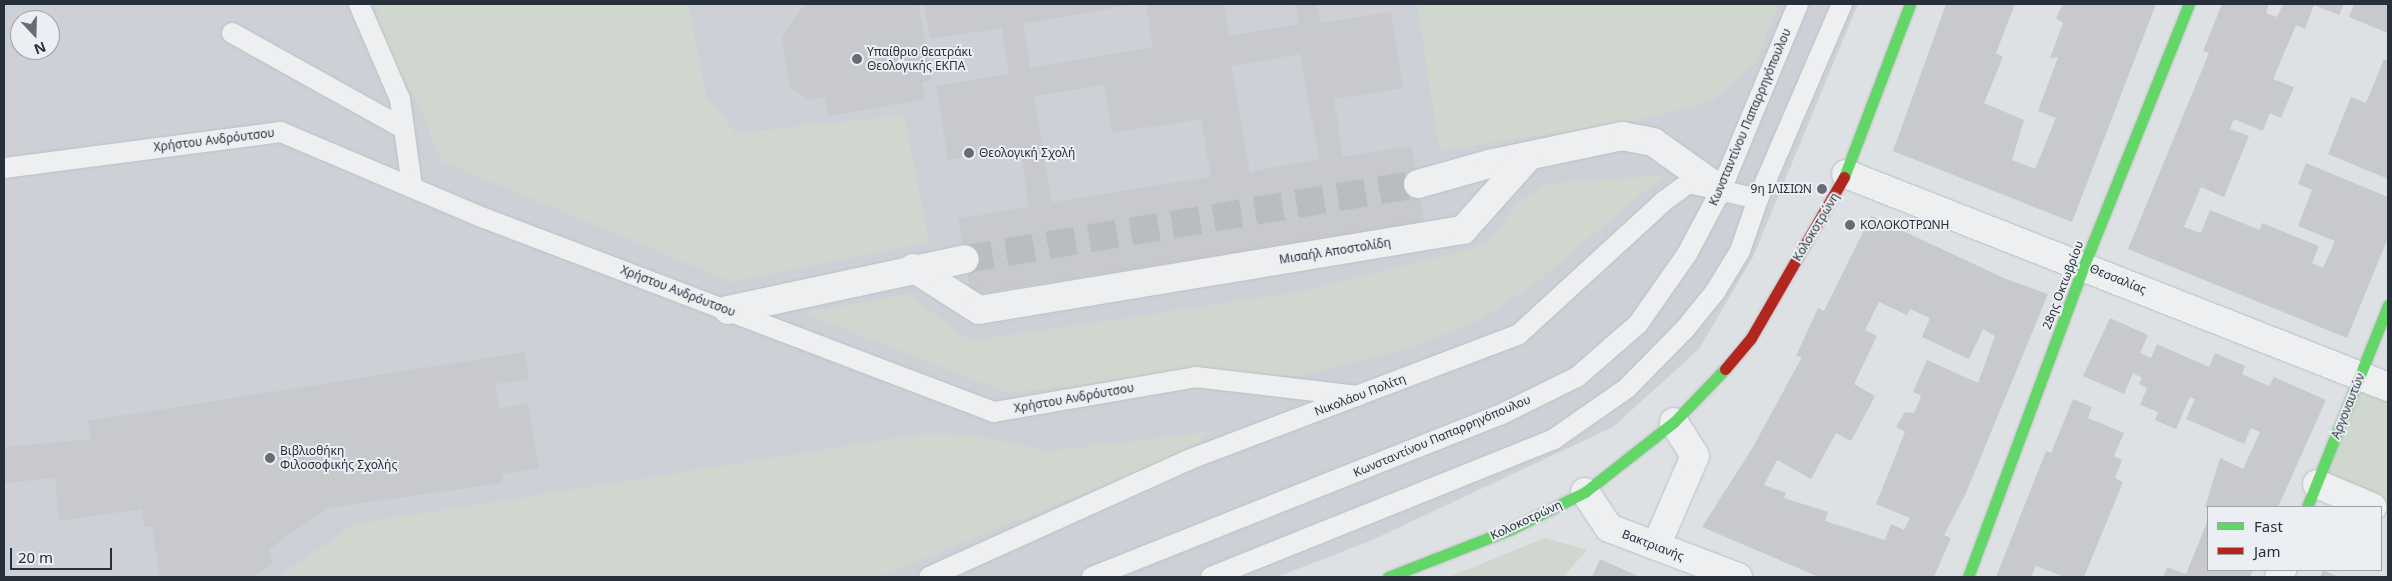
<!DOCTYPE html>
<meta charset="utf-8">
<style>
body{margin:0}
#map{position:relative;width:2392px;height:581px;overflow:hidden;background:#dee1e4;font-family:"Noto Sans",sans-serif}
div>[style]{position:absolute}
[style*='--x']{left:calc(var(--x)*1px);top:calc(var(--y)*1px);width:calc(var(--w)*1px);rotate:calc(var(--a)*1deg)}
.built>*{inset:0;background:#cdd1d7}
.green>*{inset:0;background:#cfd7cf}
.building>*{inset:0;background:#c7c9cc}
.street-tunnel>*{height:28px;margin-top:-14px;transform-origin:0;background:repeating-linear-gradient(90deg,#b9bdc2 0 28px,transparent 0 42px)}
.roads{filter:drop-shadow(0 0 1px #bcbfc2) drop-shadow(0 0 1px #bcbfc2)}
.lane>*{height:20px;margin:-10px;padding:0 10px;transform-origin:10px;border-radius:10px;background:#eeeff0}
.street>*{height:28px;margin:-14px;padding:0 14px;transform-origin:14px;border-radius:14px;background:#eeeff0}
.fast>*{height:11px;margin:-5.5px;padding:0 5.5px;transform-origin:5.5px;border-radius:5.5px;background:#63d668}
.jam>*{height:11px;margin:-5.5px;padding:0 5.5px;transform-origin:5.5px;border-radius:5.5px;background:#b3261e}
.dots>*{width:14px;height:14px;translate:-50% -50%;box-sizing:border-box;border:2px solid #ebeff3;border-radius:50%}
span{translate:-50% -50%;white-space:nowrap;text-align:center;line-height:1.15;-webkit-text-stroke:4px #ebeff3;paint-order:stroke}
.poi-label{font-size:12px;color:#272f3b}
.left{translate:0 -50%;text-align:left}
.right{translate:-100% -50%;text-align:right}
.street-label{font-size:12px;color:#272f3b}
.frame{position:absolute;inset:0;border:5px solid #272f3b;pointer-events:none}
.legend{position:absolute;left:2207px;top:506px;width:175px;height:65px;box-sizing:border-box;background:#ebeff3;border:1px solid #9da2a9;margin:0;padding:6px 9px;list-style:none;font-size:15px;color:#272f3b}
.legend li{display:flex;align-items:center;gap:10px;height:25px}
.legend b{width:25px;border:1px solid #9da2a9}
.north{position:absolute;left:10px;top:10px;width:50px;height:50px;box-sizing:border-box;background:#ebeff3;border:1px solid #9da2a9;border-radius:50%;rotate:159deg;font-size:14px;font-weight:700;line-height:20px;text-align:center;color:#272f3b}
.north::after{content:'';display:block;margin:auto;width:18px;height:22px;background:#676d76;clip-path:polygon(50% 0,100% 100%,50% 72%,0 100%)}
.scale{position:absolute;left:10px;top:548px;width:102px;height:22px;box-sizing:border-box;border:2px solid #272f3b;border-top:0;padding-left:6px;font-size:15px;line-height:18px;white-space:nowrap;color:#272f3b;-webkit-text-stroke:4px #ebeff3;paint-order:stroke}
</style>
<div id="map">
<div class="built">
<div style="clip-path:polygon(evenodd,4px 4px,1858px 4px,1753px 257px,1699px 349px,1613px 427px,1370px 541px,1277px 577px,4px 577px,4px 4px,20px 20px,50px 20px,50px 50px,20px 50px,20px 20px)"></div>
</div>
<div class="green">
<div style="clip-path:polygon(374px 4px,688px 4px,706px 96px,736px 133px,904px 115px,929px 242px,732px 282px,441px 161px,421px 110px,385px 44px)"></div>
<div style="clip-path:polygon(1417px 4px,1779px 4px,1755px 63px,1712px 101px,1642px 119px,1440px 151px)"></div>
<div style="clip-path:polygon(1664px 175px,1532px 286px,1472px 324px,1404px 350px,1299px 376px,1187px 372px,1008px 393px,803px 313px,908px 294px,970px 341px,1299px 292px,1487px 245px,1517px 204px,1544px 184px)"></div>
<div style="clip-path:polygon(2360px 375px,2388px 387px,2388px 514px,2317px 484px)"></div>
<div style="clip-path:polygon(1209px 432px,1188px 451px,879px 577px,277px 577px,355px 524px,929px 433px,972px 435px,1049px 451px)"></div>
<div style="clip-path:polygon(1545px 538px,1587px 550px,1563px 577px,1449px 577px)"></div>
</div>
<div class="building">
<div style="clip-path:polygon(805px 4px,919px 4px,932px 80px,922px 82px,925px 99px,828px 116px,824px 97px,809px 100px,790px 87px,782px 37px)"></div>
<div style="clip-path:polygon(evenodd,924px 4px,1137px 4px,1023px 24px,1030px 68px,1153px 47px,1146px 4px,1224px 4px,1229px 36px,1299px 24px,1295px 4px,1317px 4px,1320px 23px,1391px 12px,1403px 88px,1334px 99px,1343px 157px,1412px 146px,1424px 223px,971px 295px,958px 219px,1029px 207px,1020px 148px,948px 160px,936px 86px,1009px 74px,1002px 28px,930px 39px,924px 4px,1300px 54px,1319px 159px,1250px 172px,1231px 66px,1300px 54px,924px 4px,1104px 85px,1112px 133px,1201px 119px,1211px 177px,1052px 202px,1034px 96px,1104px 85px)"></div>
<div style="clip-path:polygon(1946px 4px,2015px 4px,1996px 53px,2003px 57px,1984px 103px,2024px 120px,2012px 160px,2035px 169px,2056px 118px,2038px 111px,2058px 57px,2050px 58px,2063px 23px,2056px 18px,2063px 4px,2156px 4px,2072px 222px,1893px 151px)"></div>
<div style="clip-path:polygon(2222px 4px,2269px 4px,2266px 13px,2277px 17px,2283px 4px,2344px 4px,2339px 15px,2314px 5px,2305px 29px,2296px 25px,2273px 79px,2294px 87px,2281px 118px,2270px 113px,2263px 131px,2234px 119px,2230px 129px,2249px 136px,2224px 197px,2201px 187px,2184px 227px,2201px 233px,2210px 210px,2260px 230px,2262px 223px,2319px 246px,2312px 263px,2323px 268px,2335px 241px,2298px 226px,2312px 190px,2298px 184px,2306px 163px,2388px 197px,2388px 238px,2347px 338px,2128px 249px,2209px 53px,2203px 51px)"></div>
<div style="clip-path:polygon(2354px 4px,2388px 4px,2388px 33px,2349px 17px)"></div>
<div style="clip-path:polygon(2384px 59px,2388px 61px,2388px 179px,2328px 154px,2351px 97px,2366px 103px)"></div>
<div style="clip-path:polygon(evenodd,1871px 216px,2006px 279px,2048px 294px,1966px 493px,1944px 535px,1951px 538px,1934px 577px,1819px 577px,1702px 527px,1753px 447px,1802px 357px,1796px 356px,1818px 308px,1824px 311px,1871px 216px,1879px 302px,1907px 315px,1910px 309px,1930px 318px,1922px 337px,1969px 359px,1983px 329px,1995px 336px,1978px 383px,1927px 360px,1913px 392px,1921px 396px,1914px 413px,1905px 412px,1896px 427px,1905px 432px,1876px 504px,1910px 518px,1904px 530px,1891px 524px,1885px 540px,1825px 521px,1828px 512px,1784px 498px,1786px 493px,1764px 485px,1777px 460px,1811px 479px,1836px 433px,1851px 441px,1875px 396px,1854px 384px,1877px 336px,1865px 330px,1879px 302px)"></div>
<div style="clip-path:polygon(2110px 318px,2148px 335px,2140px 353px,2151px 358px,2157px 344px,2209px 367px,2215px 353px,2245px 366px,2242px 374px,2269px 386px,2274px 377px,2326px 400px,2278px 507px,2205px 507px,2220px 458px,2243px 469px,2260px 432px,2251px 428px,2244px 444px,2186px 419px,2195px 399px,2190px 397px,2176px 429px,2155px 420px,2158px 412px,2140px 405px,2147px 388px,2139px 384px,2142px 378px,2133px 373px,2124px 394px,2083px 376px)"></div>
<div style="clip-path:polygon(525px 352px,529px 379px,495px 384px,499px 409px,528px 403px,539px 468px,501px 474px,503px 483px,327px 508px,269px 549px,273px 564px,253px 577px,160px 577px,152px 526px,144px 527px,142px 509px,59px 521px,55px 478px,4px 483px,4px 447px,91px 439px,87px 421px)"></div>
<div style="clip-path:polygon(2073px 399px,2092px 407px,2088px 418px,2124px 433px,2114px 456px,2122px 460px,2115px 478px,2123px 482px,2084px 577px,2064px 577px,2036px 566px,2031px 577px,1996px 577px,2046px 451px,2051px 453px)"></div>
<div style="clip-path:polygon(2208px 520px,2208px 570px,2253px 570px,2250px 577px,2163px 577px,2167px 567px,2186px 574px)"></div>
<div style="clip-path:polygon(1600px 559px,1640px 577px,1592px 577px)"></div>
<div style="clip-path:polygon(2323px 570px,2339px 577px,2320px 577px)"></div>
</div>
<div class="street-tunnel">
<div style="--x:965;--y:259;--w:459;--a:-9.4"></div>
</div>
<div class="roads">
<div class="lane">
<div style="--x:359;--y:4;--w:103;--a:66.7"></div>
<div style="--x:400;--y:99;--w:89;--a:82.2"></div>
<div style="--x:232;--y:33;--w:196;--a:29.1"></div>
<div style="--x:4;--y:168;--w:279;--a:-7.4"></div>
<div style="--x:281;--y:132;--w:220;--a:23"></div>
<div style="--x:484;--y:218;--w:546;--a:20.83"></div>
<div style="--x:994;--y:412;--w:205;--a:-9.8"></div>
<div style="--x:1196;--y:377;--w:163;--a:6.7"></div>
<div style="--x:929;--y:577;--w:284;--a:-24.3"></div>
<div style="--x:1188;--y:460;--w:354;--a:-20.8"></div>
<div style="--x:1519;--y:334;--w:197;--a:-42.5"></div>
<div style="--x:1664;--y:201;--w:31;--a:-36"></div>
<div style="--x:1689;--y:183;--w:71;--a:13.1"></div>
<div style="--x:1092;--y:577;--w:439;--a:-21.7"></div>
<div style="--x:1500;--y:415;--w:86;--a:-26.3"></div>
<div style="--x:1577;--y:377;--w:81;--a:-41"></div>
<div style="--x:1638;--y:324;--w:85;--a:-55"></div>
<div style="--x:1687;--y:254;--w:72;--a:-62"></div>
<div style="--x:1721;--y:190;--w:201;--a:-67.5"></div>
<div style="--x:1211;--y:577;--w:370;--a:-21.9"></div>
<div style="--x:1554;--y:439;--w:89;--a:-34.9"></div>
<div style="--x:1627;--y:388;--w:83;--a:-45.5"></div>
<div style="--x:1685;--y:329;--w:48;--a:-51"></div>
<div style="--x:1715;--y:292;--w:48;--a:-58.6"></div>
<div style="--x:1740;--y:251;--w:55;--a:-70.9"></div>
<div style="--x:1758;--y:199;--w:212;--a:-66.7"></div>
</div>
<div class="street">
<div style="--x:1846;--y:174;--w:582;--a:21.45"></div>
<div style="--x:1418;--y:184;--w:74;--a:-15.7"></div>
<div style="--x:1489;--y:164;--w:136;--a:-11.9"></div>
<div style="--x:1622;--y:136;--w:32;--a:11"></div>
<div style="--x:1653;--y:142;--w:83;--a:35.2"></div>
<div style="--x:913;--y:268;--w:78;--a:32.5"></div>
<div style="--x:979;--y:310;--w:491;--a:-9.4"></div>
<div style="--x:1463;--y:230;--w:98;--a:-48.3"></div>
<div style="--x:728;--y:310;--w:242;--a:-12.1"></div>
<div style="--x:2317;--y:484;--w:60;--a:22.7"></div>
<div style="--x:1585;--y:492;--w:43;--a:56.3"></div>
<div style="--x:1609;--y:528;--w:138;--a:20.8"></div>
<div style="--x:1656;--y:546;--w:98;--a:-66.6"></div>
<div style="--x:1695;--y:456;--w:40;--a:-122"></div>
<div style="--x:2279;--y:577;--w:8;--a:-67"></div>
</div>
<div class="fast">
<div style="--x:1844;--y:177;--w:185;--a:-69.1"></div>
<div style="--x:2307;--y:507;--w:218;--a:-68.1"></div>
<div style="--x:1388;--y:577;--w:132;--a:-21.3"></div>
<div style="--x:1511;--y:529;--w:83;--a:-26.6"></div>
<div style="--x:1585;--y:492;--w:113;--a:-38.2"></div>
<div style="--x:1674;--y:422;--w:74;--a:-46.1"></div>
<div style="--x:1968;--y:577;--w:333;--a:-69.6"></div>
<div style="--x:2084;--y:265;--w:281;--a:-68.1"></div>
</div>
<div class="jam">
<div style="--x:1725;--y:369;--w:40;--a:-50"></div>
<div style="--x:1751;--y:338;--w:186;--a:-60"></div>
</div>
</div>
<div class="dots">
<div style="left:857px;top:59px;background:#676d76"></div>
<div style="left:969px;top:153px;background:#676d76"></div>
<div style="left:1822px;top:189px;background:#676d76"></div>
<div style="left:1850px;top:225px;background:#676d76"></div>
<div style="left:270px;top:458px;background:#676d76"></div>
</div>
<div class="poi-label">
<span class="left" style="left:867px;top:59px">Υπαίθριο θεατράκι<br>Θεολογικής ΕΚΠΑ</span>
<span class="left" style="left:979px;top:153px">Θεολογική Σχολή</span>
<span class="right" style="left:1812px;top:189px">9η ΙΛΙΣΙΩΝ</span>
<span class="left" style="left:1860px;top:225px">ΚΟΛΟΚΟΤΡΩΝΗ</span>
<span class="left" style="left:280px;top:458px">Βιβλιοθήκη<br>Φιλοσοφικής Σχολής</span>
</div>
<div class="street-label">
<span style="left:1750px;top:117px;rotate:-67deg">Κωνσταντίνου Παπαρρηγόπουλου</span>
<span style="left:214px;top:140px;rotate:-7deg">Χρήστου Ανδρόυτσου</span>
<span style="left:1816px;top:227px;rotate:-59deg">Κολοκοτρώνη</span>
<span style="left:1335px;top:251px;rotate:-9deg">Μισαήλ Αποστολίδη</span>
<span style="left:2118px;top:279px;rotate:22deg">Θεσσαλίας</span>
<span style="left:2063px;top:285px;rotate:-69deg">28ης Οκτωβρίου</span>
<span style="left:678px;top:291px;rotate:21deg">Χρήστου Ανδρόυτσου</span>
<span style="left:1360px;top:395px;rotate:-21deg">Νικολάου Πολίτη</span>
<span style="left:1074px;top:398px;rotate:-10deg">Χρήστου Ανδρόυτσου</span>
<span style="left:2348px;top:406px;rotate:-68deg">Αργοναυτών</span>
<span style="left:1442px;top:436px;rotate:-23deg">Κωνσταντίνου Παπαρρηγόπουλου</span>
<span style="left:1526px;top:520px;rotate:-25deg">Κολοκοτρώνη</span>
<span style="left:1653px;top:545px;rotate:21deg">Βακτριανής</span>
</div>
<div class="frame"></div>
<ul class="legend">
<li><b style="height:6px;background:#63d668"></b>Fast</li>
<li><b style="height:6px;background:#b3261e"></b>Jam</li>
</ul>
<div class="north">N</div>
<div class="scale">20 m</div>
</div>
